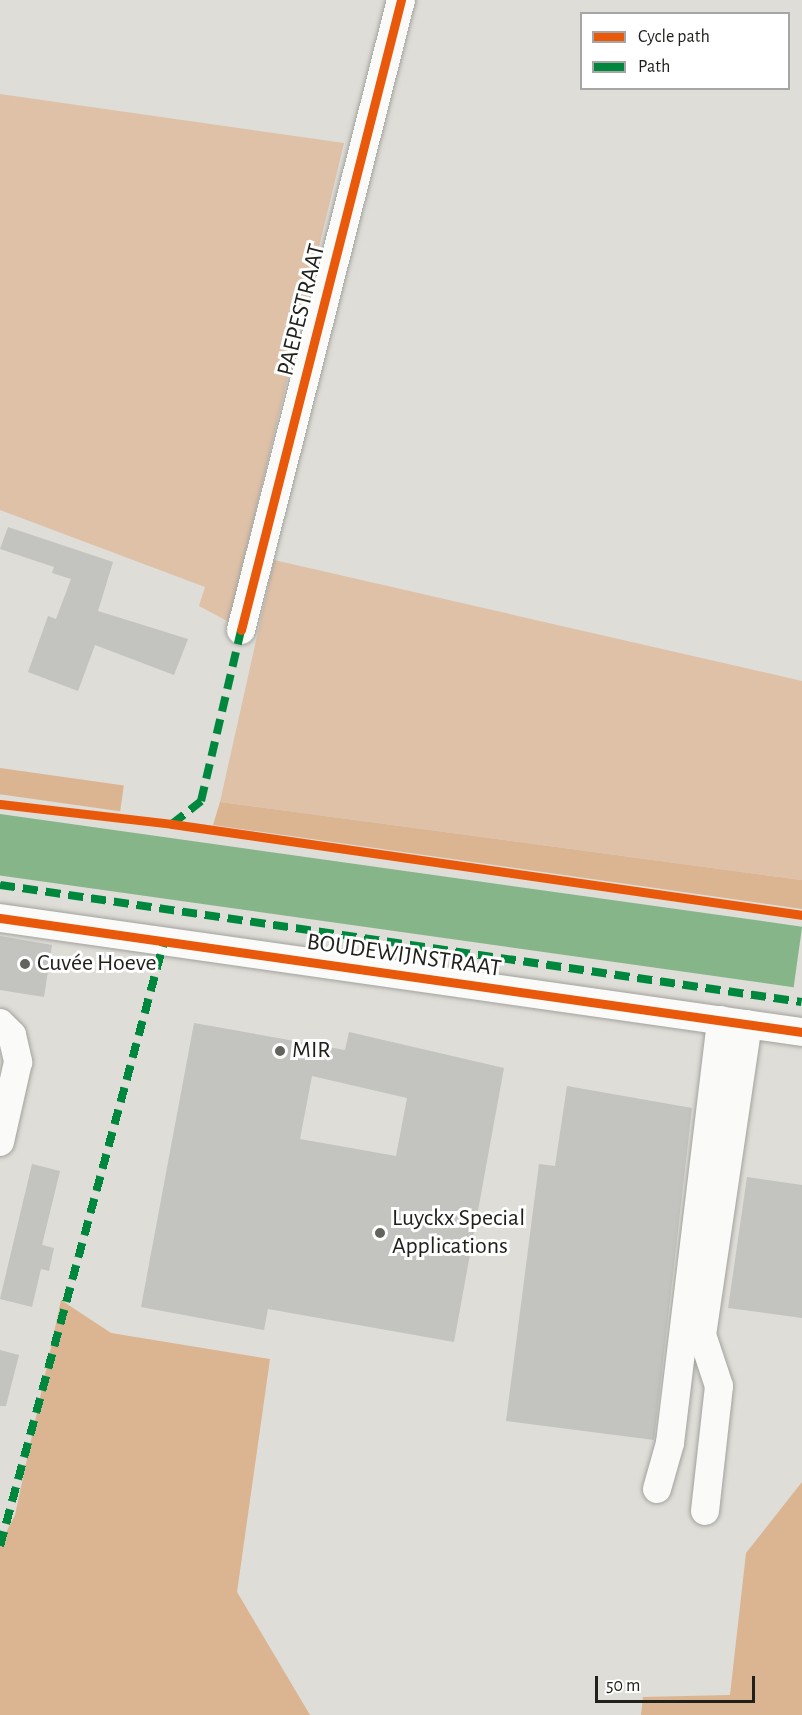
<!DOCTYPE html>
<meta charset="utf-8">
<style>
body{margin:0}
#map{position:relative;width:802px;height:1715px;overflow:hidden;background:#deddd7;font-family:"Alegreya Sans",sans-serif}
div>[style]{position:absolute}
[style*='--x']{left:calc(var(--x)*1px);top:calc(var(--y)*1px);width:calc(var(--w)*1px);rotate:calc(var(--a)*1deg)}
.green>*{inset:0;background:#dfc1a8}
.forest>*{inset:0;background:#dbb491;transform-origin:0 0}
.water>*{inset:0;background:#85b589;transform-origin:0 0}
.building>*{inset:0;background:#c3c3bf}
.roads{filter:drop-shadow(0 0 2px #a3a29e) drop-shadow(0 0 2px #a3a29e)}
.minor>*{height:28px;margin:-14px;padding:0 14px;transform-origin:14px;border-radius:14px;background:#fafaf9}
.quiet>*{height:8px;margin-top:-4px;transform-origin:0;background:repeating-linear-gradient(90deg,#00873e 0 15px,transparent 0 23px)}
.cycleway>*{height:9px;margin:-4.5px;padding:0 4.5px;transform-origin:4.5px;border-radius:4.5px;background:#e8590c}
.dots>*{width:16px;height:16px;translate:-50% -50%;box-sizing:border-box;border:3px solid #fff;border-radius:50%}
span{translate:-50% -50%;white-space:nowrap;text-align:center;line-height:1.15;-webkit-text-stroke:6px #fff;paint-order:stroke}
.street-label{font-size:24px;color:#21211c}
.poi-label{font-size:24px;color:#21211c}
.left{translate:0 -50%;text-align:left}
.legend{position:absolute;left:580px;top:12px;width:210px;height:78px;box-sizing:border-box;background:#fff;border:2px solid #a6a6a4;margin:0;padding:8px 10px;list-style:none;font-size:18px;color:#21211c}
.legend li{display:flex;align-items:center;gap:12px;height:30px}
.legend b{width:30px;border:2px solid #a6a6a4}
.scale{position:absolute;left:595px;top:1676px;width:160px;height:27px;box-sizing:border-box;border:3px solid #21211c;border-top:0;padding-left:8px;font-size:18px;line-height:21px;white-space:nowrap;color:#21211c;-webkit-text-stroke:4px #fff;paint-order:stroke}
</style>
<div id="map">
<div class="green">
<div style="clip-path:polygon(0 94px,344px 143px,229px 622px,199px 606px,205px 587px,0 510px)"></div>
<div style="clip-path:polygon(274px 560px,802px 681px,802px 880px,220px 802px)"></div>
</div>
<div class="forest">
<div style="left:0;top:768px;width:125px;height:26px;rotate:8deg"></div>
<div style="clip-path:polygon(220px 802px,802px 880px,802px 909px,213px 825px)"></div>
<div style="clip-path:polygon(61px 1300px,111px 1333px,270px 1359px,237px 1592px,310px 1715px,0 1715px,0 1544px,15px 1515px)"></div>
<div style="clip-path:polygon(802px 1482px,802px 1715px,641px 1715px,643px 1697px,730px 1695px,746px 1553px)"></div>
</div>
<div class="water">
<div style="left:0;top:814px;width:810px;height:61px;rotate:8deg"></div>
</div>
<div class="building">
<div style="clip-path:polygon(8px 527px,113px 562px,98px 611px,188px 639px,174px 675px,95px 645px,78px 691px,28px 672px,48px 616px,56px 619px,71px 579px,52px 573px,54px 567px,0 549px)"></div>
<div style="clip-path:polygon(0 936px,52px 945px,44px 997px,0 990px)"></div>
<div style="clip-path:polygon(evenodd,194px 1023px,345px 1050px,349px 1032px,504px 1068px,454px 1342px,268px 1309px,264px 1330px,141px 1307px,194px 1023px,312px 1076px,407px 1098px,396px 1156px,300px 1139px,312px 1076px)"></div>
<div style="clip-path:polygon(567px 1086px,692px 1108px,654px 1440px,506px 1421px,539px 1164px,555px 1166px)"></div>
<div style="clip-path:polygon(32px 1164px,60px 1171px,42px 1245px,54px 1248px,49px 1271px,41px 1269px,32px 1307px,0 1299px)"></div>
<div style="clip-path:polygon(747px 1177px,802px 1185px,802px 1318px,728px 1308px)"></div>
<div style="clip-path:polygon(0 1350px,19px 1355px,6px 1406px,0 1406px)"></div>
</div>
<div class="roads">
<div class="minor">
<div style="--x:241;--y:630;--w:650;--a:-75.75"></div>
<div style="--x:0;--y:918;--w:810;--a:8.09"></div>
<div style="--x:0;--y:1023;--w:17;--a:45"></div>
<div style="--x:12;--y:1035;--w:28;--a:77"></div>
<div style="--x:18;--y:1062;--w:82;--a:102.7"></div>
<div style="--x:657;--y:1489;--w:48;--a:-74.2"></div>
<div style="--x:670;--y:1443;--w:426;--a:-83.1"></div>
<div style="--x:705;--y:1511;--w:126;--a:-83.6"></div>
<div style="--x:719;--y:1386;--w:54;--a:-108.4"></div>
<div style="--x:702;--y:1335;--w:314;--a:-81.6"></div>
</div>
</div>
<div class="quiet">
<div style="--x:172;--y:824;--w:37;--a:-38"></div>
<div style="--x:201;--y:801;--w:176;--a:-76.8"></div>
<div style="--x:0;--y:885;--w:810;--a:8.3"></div>
<div style="--x:0;--y:1546;--w:626;--a:-74.81"></div>
</div>
<div class="cycleway">
<div style="--x:241;--y:630;--w:650;--a:-75.75"></div>
<div style="--x:0;--y:804;--w:173;--a:6.6"></div>
<div style="--x:172;--y:824;--w:637;--a:8.22"></div>
<div style="--x:0;--y:918;--w:810;--a:8.09"></div>
</div>
<div class="dots">
<div style="left:25px;top:964px;background:#63635d"></div>
<div style="left:280px;top:1051px;background:#63635d"></div>
<div style="left:380px;top:1233px;background:#63635d"></div>
</div>
<div class="street-label">
<span style="left:302px;top:310px;rotate:-76deg">PAEPESTRAAT</span>
<span style="left:404px;top:956px;rotate:8deg">BOUDEWIJNSTRAAT</span>
</div>
<div class="poi-label">
<span class="left" style="left:37px;top:964px">Cuvée Hoeve</span>
<span class="left" style="left:292px;top:1051px">MIR</span>
<span class="left" style="left:392px;top:1233px">Luyckx Special<br>Applications</span>
</div>
<ul class="legend">
<li><b style="height:8px;background:#e8590c"></b>Cycle path</li>
<li><b style="height:8px;background:#00873e"></b>Path</li>
</ul>
<div class="scale">50 m</div>
</div>
